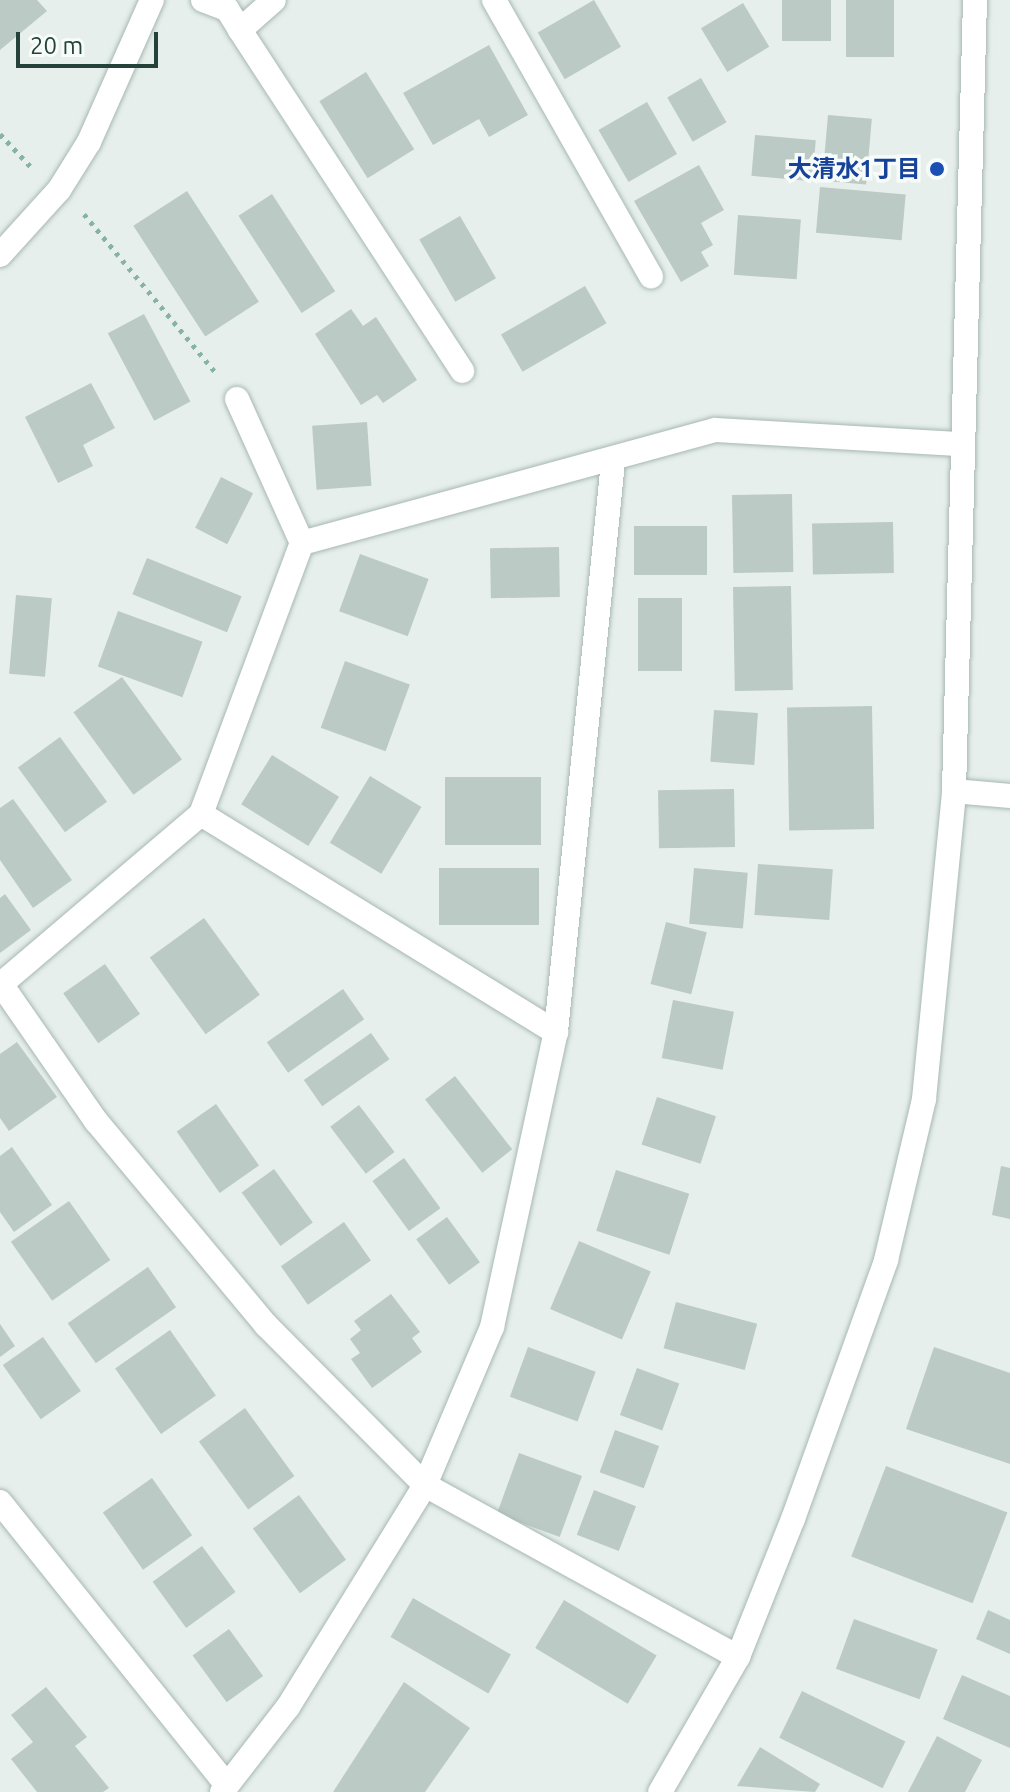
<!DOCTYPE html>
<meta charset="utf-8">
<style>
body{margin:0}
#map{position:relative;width:1010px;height:1792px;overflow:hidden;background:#e6efeb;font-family:Ubuntu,"Noto Sans JP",sans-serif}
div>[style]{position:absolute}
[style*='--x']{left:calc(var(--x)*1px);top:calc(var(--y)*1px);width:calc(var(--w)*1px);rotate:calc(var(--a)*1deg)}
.building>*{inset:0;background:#bbcac4;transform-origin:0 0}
.path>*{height:5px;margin-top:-2.5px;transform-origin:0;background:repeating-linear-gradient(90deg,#86b3a5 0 4px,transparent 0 10px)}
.roads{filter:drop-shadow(0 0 2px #a8b8b2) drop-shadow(0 0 2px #a8b8b2)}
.street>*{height:24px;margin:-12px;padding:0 12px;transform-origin:12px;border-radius:12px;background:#fff}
.secondary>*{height:24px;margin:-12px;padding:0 12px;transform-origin:12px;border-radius:12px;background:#fff}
.dots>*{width:22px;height:22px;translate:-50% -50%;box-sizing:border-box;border:4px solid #f7fbf9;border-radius:50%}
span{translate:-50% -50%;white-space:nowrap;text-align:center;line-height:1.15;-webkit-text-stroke:7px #f7fbf9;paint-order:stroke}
.transit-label{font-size:24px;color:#164399;font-weight:700}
.right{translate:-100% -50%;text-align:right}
.scale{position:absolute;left:16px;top:32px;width:142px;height:36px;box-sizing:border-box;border:4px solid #24423a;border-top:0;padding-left:10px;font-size:24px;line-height:28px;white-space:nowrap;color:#24423a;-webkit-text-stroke:6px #f7fbf9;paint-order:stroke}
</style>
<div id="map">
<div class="building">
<div style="clip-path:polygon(0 0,37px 0,47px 11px,0 50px)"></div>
<div style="left:594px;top:0;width:54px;height:65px;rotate:60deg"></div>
<div style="left:782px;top:0;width:49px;height:41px"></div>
<div style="left:846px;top:0;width:48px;height:57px"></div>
<div style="left:743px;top:3px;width:51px;height:49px;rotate:59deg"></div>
<div style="clip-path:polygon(489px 45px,528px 115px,489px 137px,479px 119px,433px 145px,403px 93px)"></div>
<div style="left:366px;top:72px;width:91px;height:55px;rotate:58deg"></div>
<div style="left:701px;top:78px;width:51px;height:39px;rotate:60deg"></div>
<div style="left:647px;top:102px;width:60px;height:56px;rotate:60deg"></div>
<div style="left:828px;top:115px;width:44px;height:66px;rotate:5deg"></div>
<div style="left:755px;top:135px;width:61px;height:41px;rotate:5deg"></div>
<div style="clip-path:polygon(699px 165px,724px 210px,701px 223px,713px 245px,701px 252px,709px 266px,681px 282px,634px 201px)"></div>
<div style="left:820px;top:187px;width:86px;height:46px;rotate:5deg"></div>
<div style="left:187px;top:191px;width:132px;height:64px;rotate:57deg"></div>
<div style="left:272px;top:194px;width:116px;height:40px;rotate:57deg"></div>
<div style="left:738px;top:215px;width:63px;height:60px;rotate:4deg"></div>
<div style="left:460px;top:216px;width:72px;height:47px;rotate:60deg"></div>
<div style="left:585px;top:286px;width:43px;height:97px;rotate:60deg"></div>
<div style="clip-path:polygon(351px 309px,363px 326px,376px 317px,417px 380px,383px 403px,377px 395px,361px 405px,315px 334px)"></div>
<div style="left:144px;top:314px;width:99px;height:41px;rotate:62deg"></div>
<div style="clip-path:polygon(91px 383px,115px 428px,83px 445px,93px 466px,58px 483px,25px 417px)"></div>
<div style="left:367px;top:422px;width:64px;height:55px;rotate:86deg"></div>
<div style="left:221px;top:477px;width:36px;height:57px;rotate:27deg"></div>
<div style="left:792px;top:494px;width:78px;height:60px;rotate:89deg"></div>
<div style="left:893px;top:522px;width:51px;height:81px;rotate:89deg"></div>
<div style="left:634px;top:526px;width:73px;height:49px"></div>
<div style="left:559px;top:547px;width:50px;height:69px;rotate:89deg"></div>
<div style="left:360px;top:554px;width:73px;height:61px;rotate:20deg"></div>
<div style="left:147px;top:558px;width:102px;height:39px;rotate:22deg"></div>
<div style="left:791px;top:586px;width:104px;height:58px;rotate:89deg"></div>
<div style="left:16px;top:595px;width:36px;height:79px;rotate:5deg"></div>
<div style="left:638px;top:598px;width:44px;height:73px"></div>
<div style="left:118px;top:611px;width:90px;height:59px;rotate:20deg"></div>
<div style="left:345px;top:661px;width:69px;height:71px;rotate:20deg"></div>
<div style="left:122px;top:677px;width:102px;height:60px;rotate:54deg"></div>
<div style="left:872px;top:706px;width:123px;height:85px;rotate:89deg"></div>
<div style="left:714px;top:710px;width:44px;height:52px;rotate:4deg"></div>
<div style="left:60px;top:737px;width:80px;height:52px;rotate:54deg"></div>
<div style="left:272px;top:755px;width:79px;height:58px;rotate:32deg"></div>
<div style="left:370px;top:776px;width:60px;height:78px;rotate:31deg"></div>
<div style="left:541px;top:777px;width:68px;height:96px;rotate:90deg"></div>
<div style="left:734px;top:789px;width:58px;height:76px;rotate:89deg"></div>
<div style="clip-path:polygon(13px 799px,72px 880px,33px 908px,0 860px,0 808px)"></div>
<div style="left:758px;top:864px;width:75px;height:51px;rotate:4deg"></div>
<div style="left:539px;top:868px;width:57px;height:100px;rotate:90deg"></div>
<div style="left:694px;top:868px;width:54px;height:56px;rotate:5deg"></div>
<div style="clip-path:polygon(5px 894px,31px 930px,0 953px,0 898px)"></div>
<div style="left:204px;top:918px;width:95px;height:67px;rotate:54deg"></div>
<div style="left:666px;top:922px;width:42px;height:64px;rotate:14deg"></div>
<div style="left:105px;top:964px;width:61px;height:51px;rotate:55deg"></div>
<div style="left:343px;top:989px;width:37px;height:93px;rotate:55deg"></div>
<div style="left:673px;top:1000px;width:62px;height:59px;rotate:11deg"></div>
<div style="left:371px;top:1033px;width:32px;height:82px;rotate:55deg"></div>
<div style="clip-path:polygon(17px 1042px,57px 1097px,9px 1131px,0 1118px,0 1054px)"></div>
<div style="left:455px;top:1076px;width:93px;height:38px;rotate:52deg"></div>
<div style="left:657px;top:1097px;width:62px;height:50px;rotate:18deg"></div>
<div style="left:216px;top:1104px;width:75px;height:48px;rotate:55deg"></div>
<div style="left:359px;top:1105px;width:59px;height:36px;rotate:53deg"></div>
<div style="clip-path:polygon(12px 1147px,52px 1205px,14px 1232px,0 1212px,0 1156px)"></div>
<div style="left:404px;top:1158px;width:62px;height:39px;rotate:54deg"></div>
<div style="clip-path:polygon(1001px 1166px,1010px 1168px,1010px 1219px,992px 1215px)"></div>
<div style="left:274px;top:1169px;width:66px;height:40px;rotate:54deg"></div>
<div style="left:616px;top:1170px;width:77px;height:64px;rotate:18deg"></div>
<div style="left:69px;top:1201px;width:72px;height:71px;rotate:55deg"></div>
<div style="left:447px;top:1217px;width:56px;height:38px;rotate:54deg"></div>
<div style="left:344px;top:1222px;width:47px;height:77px;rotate:55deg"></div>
<div style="left:579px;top:1241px;width:78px;height:74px;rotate:23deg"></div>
<div style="left:148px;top:1267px;width:49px;height:98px;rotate:55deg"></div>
<div style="clip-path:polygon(391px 1294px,420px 1332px,412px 1338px,422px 1352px,372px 1388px,351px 1359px,360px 1353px,350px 1339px,361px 1330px,354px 1321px)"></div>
<div style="left:676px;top:1302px;width:84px;height:48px;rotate:15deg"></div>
<div style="clip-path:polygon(0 1324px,15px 1346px,0 1357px)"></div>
<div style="left:170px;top:1330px;width:80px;height:67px;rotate:55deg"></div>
<div style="left:43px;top:1337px;width:66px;height:49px;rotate:55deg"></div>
<div style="left:528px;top:1347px;width:72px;height:53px;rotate:20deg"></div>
<div style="clip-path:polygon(934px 1347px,1010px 1373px,1010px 1464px,906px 1429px)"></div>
<div style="left:637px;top:1368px;width:45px;height:50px;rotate:20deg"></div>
<div style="left:245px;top:1408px;width:84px;height:57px;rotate:54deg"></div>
<div style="left:615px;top:1430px;width:47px;height:45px;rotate:20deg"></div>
<div style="left:519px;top:1453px;width:67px;height:65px;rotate:20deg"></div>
<div style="left:886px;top:1466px;width:130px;height:97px;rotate:21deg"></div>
<div style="left:152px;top:1478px;width:70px;height:60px;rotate:55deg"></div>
<div style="left:594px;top:1490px;width:45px;height:48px;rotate:21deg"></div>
<div style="left:299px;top:1495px;width:80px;height:57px;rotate:54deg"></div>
<div style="left:202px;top:1546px;width:57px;height:61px;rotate:54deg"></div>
<div style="left:413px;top:1598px;width:113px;height:45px;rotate:30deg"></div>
<div style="left:564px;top:1600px;width:108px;height:56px;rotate:31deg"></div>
<div style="clip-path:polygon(988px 1610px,1010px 1620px,1010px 1654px,976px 1639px)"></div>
<div style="left:854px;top:1619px;width:89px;height:53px;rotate:20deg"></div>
<div style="left:229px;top:1629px;width:58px;height:45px;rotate:54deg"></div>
<div style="clip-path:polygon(962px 1675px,1010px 1696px,1010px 1748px,943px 1719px)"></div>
<div style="clip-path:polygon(404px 1682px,470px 1728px,425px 1792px,333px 1792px)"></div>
<div style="clip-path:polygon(46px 1687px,87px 1737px,75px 1746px,109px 1788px,103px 1792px,37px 1792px,11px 1759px,33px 1742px,11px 1715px)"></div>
<div style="left:802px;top:1691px;width:115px;height:52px;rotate:26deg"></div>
<div style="clip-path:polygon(937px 1736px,982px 1760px,965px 1792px,908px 1792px)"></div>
<div style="clip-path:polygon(760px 1747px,820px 1784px,815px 1792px,737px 1786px)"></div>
</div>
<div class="path">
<div style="--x:0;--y:134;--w:47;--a:46.7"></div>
<div style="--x:84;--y:214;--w:207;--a:50.3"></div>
</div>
<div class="roads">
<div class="street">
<div style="--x:203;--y:0;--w:26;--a:21"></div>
<div style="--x:227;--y:9;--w:25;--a:58"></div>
<div style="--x:240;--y:30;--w:45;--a:-41.4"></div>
<div style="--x:494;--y:0;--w:318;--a:60.4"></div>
<div style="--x:240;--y:30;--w:407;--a:56.9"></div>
<div style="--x:237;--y:399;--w:158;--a:65.7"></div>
<div style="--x:954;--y:791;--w:56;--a:5.1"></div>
<div style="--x:201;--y:814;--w:417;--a:31.6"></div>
<div style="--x:1;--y:984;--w:167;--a:55.3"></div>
<div style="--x:96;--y:1121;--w:266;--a:50.2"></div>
<div style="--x:266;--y:1325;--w:226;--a:45.2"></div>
<div style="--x:425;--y:1485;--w:357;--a:28.8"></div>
<div style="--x:0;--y:985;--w:264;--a:-40.4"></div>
<div style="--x:201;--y:814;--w:289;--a:-69.6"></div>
<div style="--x:302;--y:543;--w:428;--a:-15.3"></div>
<div style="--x:715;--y:430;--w:244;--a:3.3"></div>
<div style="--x:0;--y:1502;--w:363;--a:51.3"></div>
<div style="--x:222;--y:1792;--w:108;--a:-52.2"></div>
<div style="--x:288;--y:1707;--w:261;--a:-58.3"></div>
<div style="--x:425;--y:1485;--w:172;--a:-67"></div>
<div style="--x:492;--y:1327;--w:302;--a:-77.8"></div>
<div style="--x:556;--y:1032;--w:573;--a:-84.29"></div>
</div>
<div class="secondary">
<div style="--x:0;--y:255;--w:88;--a:-47.8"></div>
<div style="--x:59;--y:190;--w:57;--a:-58"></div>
<div style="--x:89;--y:142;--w:155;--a:-66.1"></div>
<div style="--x:660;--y:1792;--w:156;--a:-60"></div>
<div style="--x:738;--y:1657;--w:149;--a:-68.3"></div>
<div style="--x:793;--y:1519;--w:275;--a:-70.2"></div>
<div style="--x:886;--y:1260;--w:165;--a:-76.7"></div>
<div style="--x:924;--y:1099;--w:309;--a:-84.4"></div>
<div style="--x:954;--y:791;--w:791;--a:-88.48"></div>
</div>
</div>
<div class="dots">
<div style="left:937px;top:169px;background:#1a4fb4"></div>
</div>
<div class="transit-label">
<span class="right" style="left:921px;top:169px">大清水1丁目</span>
</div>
<div class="scale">20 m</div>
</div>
